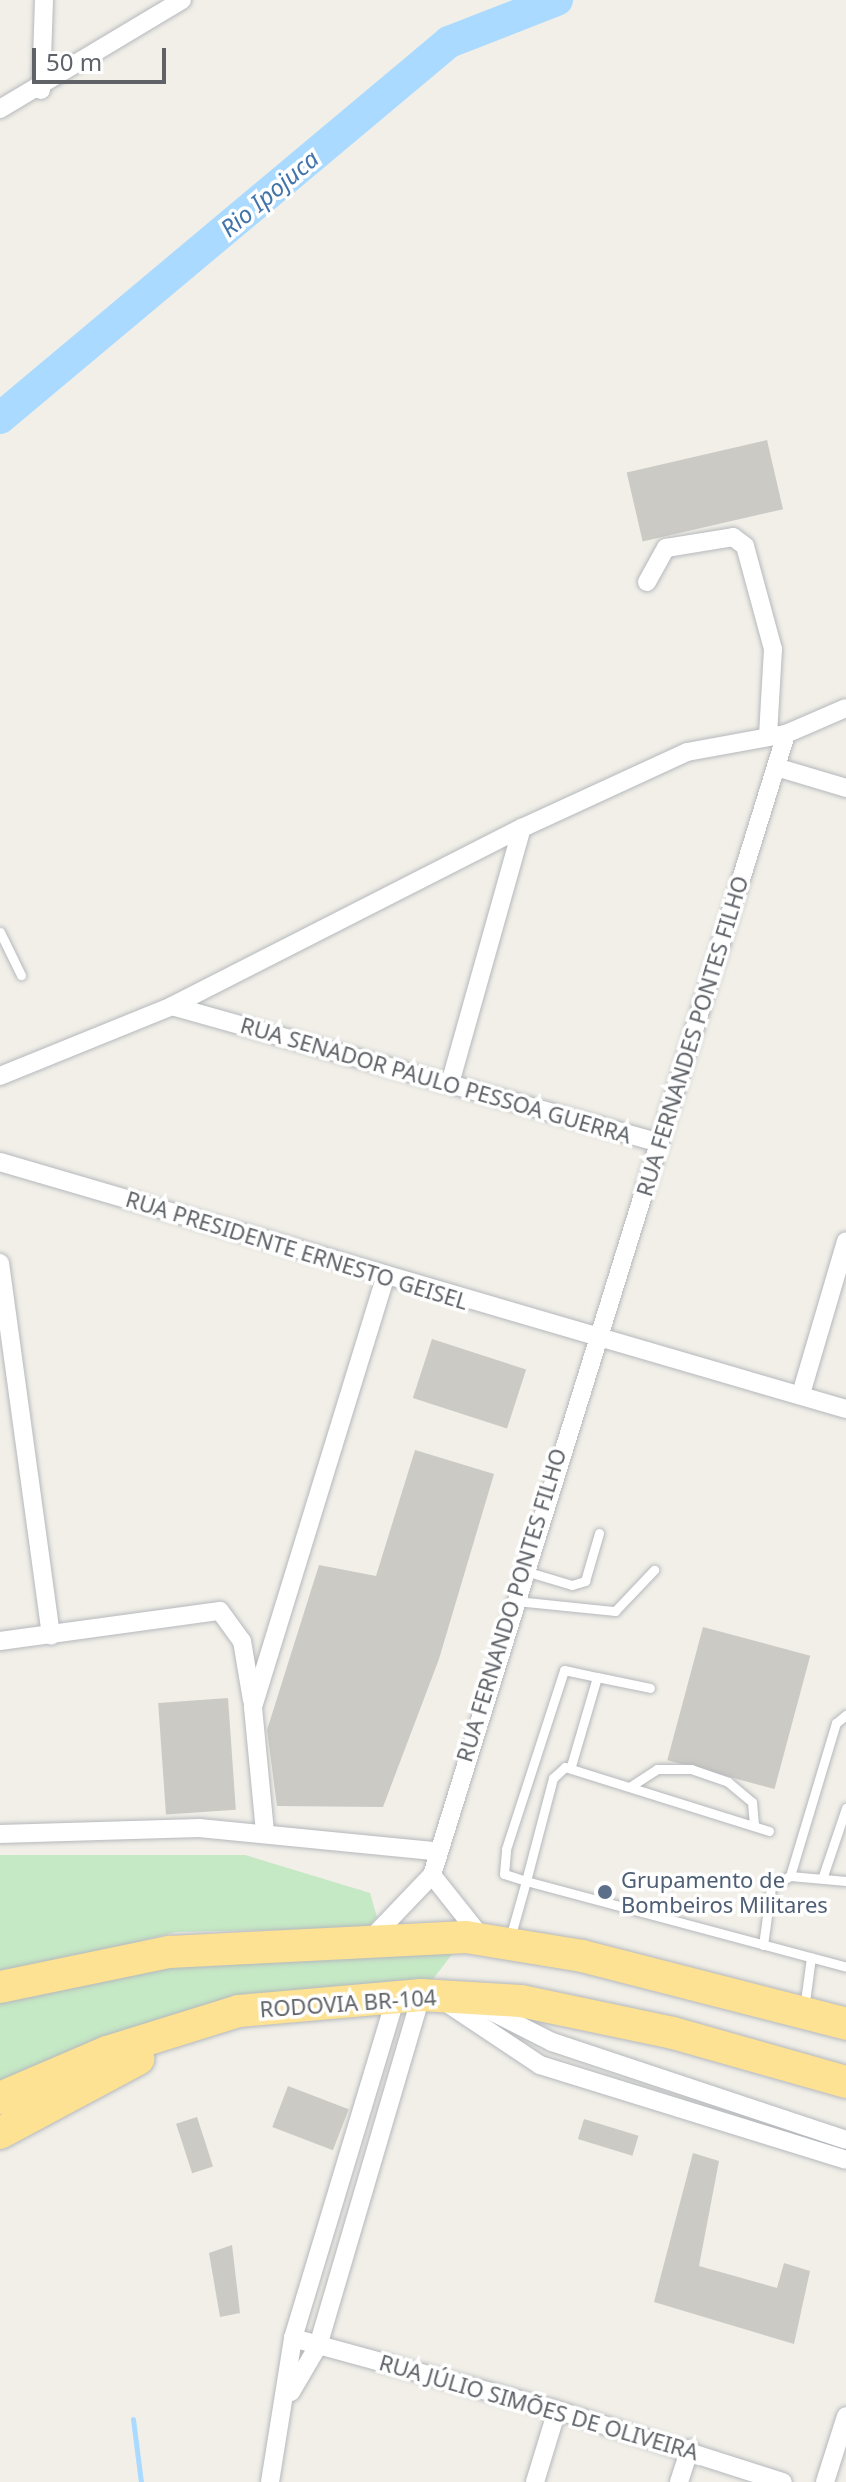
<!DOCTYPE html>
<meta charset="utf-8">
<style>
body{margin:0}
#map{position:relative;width:846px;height:2482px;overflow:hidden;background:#f1efe8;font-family:"Noto Sans",sans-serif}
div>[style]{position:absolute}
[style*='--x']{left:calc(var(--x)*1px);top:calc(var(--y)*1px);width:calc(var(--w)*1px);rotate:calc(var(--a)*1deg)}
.green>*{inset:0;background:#c5e8c5}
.stream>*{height:5px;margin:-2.5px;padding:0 2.5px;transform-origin:2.5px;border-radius:2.5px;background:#aadaff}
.river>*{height:32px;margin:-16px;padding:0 16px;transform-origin:16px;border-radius:16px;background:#aadaff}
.building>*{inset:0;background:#cccac5;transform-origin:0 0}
.roads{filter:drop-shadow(0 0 2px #b5b8bc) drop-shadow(0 0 2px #b5b8bc)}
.lane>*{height:9px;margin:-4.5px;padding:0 4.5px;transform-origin:4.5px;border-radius:4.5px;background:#fff}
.street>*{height:18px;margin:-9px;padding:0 9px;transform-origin:9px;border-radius:9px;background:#fff}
.highway>*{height:32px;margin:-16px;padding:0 16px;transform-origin:16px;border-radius:16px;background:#fde293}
.dots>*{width:22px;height:22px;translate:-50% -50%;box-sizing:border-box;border:4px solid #fff;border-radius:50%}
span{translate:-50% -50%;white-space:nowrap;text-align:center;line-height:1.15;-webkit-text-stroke:7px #fff;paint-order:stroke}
.street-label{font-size:22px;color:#5f6368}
.service-label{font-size:22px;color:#4e5e75}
.left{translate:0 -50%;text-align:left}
.water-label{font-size:24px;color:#4174aa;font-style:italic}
.scale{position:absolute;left:32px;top:48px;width:134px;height:36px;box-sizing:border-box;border:4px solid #5f6368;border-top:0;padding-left:10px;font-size:24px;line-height:28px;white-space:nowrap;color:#5f6368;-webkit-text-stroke:6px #fff;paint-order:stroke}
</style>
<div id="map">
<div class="green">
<div style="clip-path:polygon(0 1855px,245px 1855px,370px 1893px,377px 1917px,368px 1928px,176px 1932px,0 1977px)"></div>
<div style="clip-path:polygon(465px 1937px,421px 1995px,214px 2019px,0 2133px,0 1987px,169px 1952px)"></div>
</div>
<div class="stream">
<div style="--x:133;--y:2419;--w:64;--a:82.8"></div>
</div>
<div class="river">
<div style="--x:0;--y:418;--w:586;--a:-39.94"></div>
<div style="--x:449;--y:42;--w:116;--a:-21.3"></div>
</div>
<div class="building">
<div style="left:767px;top:440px;width:71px;height:144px;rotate:77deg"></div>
<div style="left:432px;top:1339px;width:99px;height:62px;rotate:18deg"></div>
<div style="clip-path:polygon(415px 1450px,494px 1474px,439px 1659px,383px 1807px,277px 1806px,267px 1730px,319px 1565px,376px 1576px)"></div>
<div style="left:703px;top:1627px;width:111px;height:138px;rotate:15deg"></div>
<div style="left:228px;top:1698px;width:112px;height:70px;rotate:86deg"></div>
<div style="left:288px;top:2086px;width:65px;height:44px;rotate:21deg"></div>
<div style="left:197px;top:2117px;width:52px;height:22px;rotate:72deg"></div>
<div style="left:584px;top:2119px;width:57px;height:21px;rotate:17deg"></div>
<div style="clip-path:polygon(693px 2153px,719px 2161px,699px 2266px,777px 2288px,784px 2263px,810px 2271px,794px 2344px,654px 2302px)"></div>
<div style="clip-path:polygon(232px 2245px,240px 2313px,220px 2317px,209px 2253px)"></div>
</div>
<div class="roads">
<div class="lane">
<div style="--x:0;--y:932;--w:48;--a:64"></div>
<div style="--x:525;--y:1571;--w:49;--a:16.6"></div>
<div style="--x:572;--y:1585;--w:14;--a:-17"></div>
<div style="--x:585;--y:1581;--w:50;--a:-73.7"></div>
<div style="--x:516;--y:1601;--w:100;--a:5.8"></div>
<div style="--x:615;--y:1611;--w:57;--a:-46.4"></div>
<div style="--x:571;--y:1766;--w:93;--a:-73.7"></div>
<div style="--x:597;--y:1677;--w:54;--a:11.7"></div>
<div style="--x:631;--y:1786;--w:31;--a:-33"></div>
<div style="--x:657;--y:1769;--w:34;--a:0"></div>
<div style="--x:691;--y:1769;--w:39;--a:19"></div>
<div style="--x:728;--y:1782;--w:31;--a:40"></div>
<div style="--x:752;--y:1802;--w:24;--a:85"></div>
<div style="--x:769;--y:1831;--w:214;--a:-162.6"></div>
<div style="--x:565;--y:1767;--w:16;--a:137"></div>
<div style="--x:553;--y:1778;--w:106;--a:104.7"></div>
<div style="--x:526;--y:1881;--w:331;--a:15"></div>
<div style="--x:790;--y:1876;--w:160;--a:-73.3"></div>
<div style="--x:836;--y:1723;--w:13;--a:-39"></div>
<div style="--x:823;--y:1876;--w:72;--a:-71.3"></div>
<div style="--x:510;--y:1938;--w:59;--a:-74.3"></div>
<div style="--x:526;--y:1881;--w:23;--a:-162"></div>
<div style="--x:504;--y:1874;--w:25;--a:-85"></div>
<div style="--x:506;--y:1849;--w:188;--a:-72"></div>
<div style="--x:564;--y:1670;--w:34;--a:12"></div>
<div style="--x:763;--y:1945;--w:59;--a:-82.1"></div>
<div style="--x:771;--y:1887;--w:22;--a:-30"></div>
<div style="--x:790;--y:1876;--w:56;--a:5.1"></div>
<div style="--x:804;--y:2009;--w:52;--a:-82.3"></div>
</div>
<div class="street">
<div style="--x:41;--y:90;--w:90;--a:-88.1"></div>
<div style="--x:0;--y:109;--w:212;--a:-30.9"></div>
<div style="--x:647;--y:582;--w:39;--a:-61"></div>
<div style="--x:666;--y:548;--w:68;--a:-9.3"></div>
<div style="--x:733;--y:537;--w:15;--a:37"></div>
<div style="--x:745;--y:546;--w:107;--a:74.8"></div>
<div style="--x:773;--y:649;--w:87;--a:93.3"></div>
<div style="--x:776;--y:767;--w:73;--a:16.7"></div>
<div style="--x:172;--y:1006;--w:393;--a:-27"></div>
<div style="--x:0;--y:1076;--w:186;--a:-22.1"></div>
<div style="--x:172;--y:1006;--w:507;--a:15.68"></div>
<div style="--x:451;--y:1080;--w:262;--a:-74.3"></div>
<div style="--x:522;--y:828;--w:182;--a:-24.7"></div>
<div style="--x:687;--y:752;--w:101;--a:-10.3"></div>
<div style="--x:786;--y:734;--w:65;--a:-23.4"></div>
<div style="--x:0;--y:1162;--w:881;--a:16.28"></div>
<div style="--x:0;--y:1263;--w:376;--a:82.2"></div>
<div style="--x:801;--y:1394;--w:159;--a:-73.6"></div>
<div style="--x:0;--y:1641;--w:222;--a:-7.8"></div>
<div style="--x:220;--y:1611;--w:37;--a:54"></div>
<div style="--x:242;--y:1641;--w:60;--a:80.4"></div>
<div style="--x:265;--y:1832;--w:126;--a:-95.5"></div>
<div style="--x:253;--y:1707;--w:450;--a:-72.9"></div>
<div style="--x:0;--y:1834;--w:199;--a:-1.7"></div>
<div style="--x:199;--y:1828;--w:235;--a:5.6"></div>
<div style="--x:432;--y:1875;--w:1195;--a:-72.76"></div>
<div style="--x:432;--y:1875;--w:80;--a:51.6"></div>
<div style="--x:368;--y:1942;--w:93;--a:-46.3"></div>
<div style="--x:441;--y:1999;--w:119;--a:33.7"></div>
<div style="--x:540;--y:2065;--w:320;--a:17.2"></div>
<div style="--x:481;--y:2006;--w:80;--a:26.9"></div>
<div style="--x:552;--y:2042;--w:310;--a:18.4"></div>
<div style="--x:293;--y:2338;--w:274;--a:15.3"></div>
<div style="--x:557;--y:2410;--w:237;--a:17.7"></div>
<div style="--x:291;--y:2392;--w:53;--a:-59.6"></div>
<div style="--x:318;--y:2346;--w:366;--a:-73.6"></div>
<div style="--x:270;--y:2482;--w:146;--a:-80.9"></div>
<div style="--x:293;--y:2338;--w:357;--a:-73.2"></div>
<div style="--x:535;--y:2482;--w:75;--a:-73"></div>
<div style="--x:679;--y:2482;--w:35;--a:-72"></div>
<div style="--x:825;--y:2482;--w:69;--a:-72.3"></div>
</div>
<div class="highway">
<div style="--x:0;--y:1987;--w:173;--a:-11.7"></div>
<div style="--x:169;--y:1952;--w:297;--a:-2.9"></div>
<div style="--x:466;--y:1937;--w:118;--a:9.3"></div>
<div style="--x:582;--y:1956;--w:273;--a:14.4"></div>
<div style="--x:0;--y:2098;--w:116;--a:-23.3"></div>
<div style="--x:107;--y:2052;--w:138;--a:-17.3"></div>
<div style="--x:239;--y:2011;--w:183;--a:-5"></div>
<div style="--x:421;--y:1995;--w:100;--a:3.4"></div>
<div style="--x:521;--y:2001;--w:155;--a:11.9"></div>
<div style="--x:673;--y:2033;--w:180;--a:15.8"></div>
<div style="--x:0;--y:2133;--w:157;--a:-28.2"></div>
</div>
</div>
<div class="dots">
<div style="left:605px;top:1892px;background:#5c6f8a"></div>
</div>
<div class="street-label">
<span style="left:692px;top:1036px;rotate:-73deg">RUA FERNANDES PONTES FILHO</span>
<span style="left:436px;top:1080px;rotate:16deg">RUA SENADOR PAULO PESSOA GUERRA</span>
<span style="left:297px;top:1250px;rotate:17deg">RUA PRESIDENTE ERNESTO GEISEL</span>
<span style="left:511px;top:1605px;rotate:-73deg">RUA FERNANDO PONTES FILHO</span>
<span style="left:348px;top:2003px;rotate:-4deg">RODOVIA BR-104</span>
<span style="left:539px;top:2407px;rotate:16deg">RUA JÚLIO SIMÕES DE OLIVEIRA</span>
</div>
<div class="service-label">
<span class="left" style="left:621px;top:1892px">Grupamento de<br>Bombeiros Militares</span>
</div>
<div class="water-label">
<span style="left:269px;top:193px;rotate:-40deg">Rio Ipojuca</span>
</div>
<div class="scale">50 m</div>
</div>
